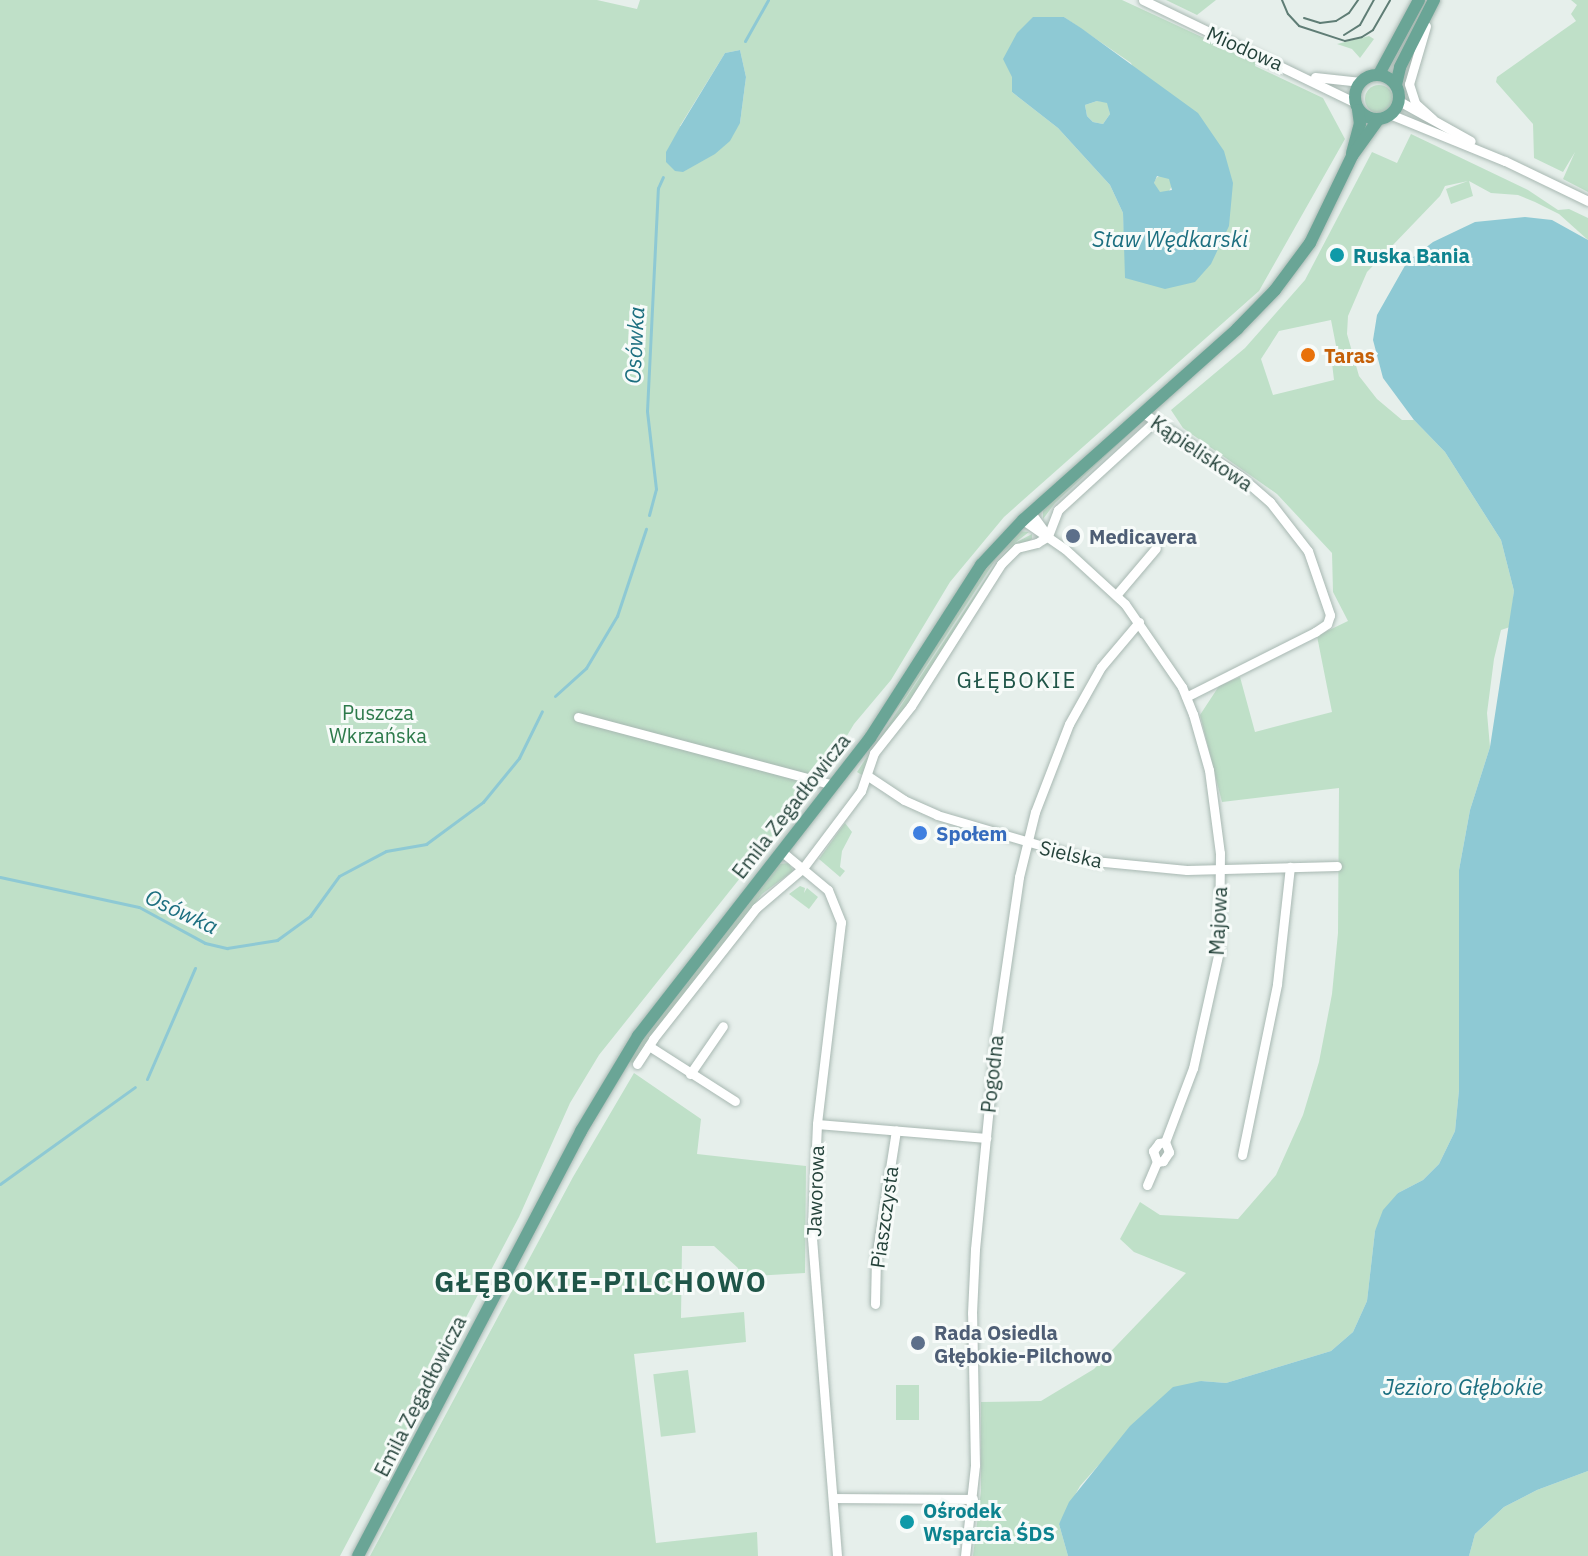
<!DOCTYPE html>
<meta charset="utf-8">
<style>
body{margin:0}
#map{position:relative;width:1588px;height:1556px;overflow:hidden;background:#e6efeb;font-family:"IBM Plex Sans",sans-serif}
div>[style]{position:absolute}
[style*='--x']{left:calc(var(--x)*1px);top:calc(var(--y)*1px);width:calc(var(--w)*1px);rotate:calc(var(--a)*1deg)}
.green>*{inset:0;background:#bfe0c8;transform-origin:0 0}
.round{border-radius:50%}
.water>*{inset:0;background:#8ec9d4}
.stream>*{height:3px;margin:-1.5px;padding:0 1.5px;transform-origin:1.5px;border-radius:1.5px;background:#8ec9d4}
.roads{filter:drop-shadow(0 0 2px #a8b8b2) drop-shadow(0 0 2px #a8b8b2)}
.minor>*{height:9px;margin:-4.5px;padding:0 4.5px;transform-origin:4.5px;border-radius:4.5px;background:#fff}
.major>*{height:12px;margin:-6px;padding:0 6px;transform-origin:6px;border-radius:6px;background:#6aa596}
.major>.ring{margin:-6px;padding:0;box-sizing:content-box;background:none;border:12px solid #6aa596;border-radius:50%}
.tram>*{height:2px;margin:-1px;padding:0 1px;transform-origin:1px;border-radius:1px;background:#5f7d75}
.dots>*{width:22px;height:22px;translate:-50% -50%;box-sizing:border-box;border:4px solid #f7fbf9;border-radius:50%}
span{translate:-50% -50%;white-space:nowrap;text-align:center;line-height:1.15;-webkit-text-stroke:6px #f7fbf9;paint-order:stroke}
.street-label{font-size:20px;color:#24423a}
.culture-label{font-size:20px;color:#0d838f;font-weight:700}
.left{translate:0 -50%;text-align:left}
.food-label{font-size:20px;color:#c56008;font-weight:700}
.service-label{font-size:20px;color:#4e5e75;font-weight:700}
.park-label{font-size:20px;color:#2d7a4b}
.shop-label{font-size:20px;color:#366cbe;font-weight:700}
.water-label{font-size:22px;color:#1c6f80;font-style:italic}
.neighbourhood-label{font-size:22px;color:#1f5548;letter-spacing:2px}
.district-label{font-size:28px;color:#1f5548;font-weight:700;letter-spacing:2px}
</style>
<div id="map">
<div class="green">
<div style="clip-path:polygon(evenodd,0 0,597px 0,637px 9px,640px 0,1122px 0,1256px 62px,1255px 66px,1323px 98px,1345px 139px,1259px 291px,1004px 517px,950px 582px,891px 680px,854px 724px,827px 769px,599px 1055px,570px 1103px,519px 1217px,340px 1556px,0 1556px,0 0,1064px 17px,1131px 63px,1211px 264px,1124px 232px,1123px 213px,1110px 185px,1058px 128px,1012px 92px,1012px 77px,1064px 17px,0 0,740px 50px,746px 77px,740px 123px,680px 126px,725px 53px,740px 50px)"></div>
<div style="clip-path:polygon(1166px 0,1216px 0,1197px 15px)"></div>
<div style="clip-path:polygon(1571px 0,1588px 0,1588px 192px,1563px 179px,1575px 152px,1563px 172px,1534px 158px,1533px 124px,1496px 82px,1497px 77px,1576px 21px,1571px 14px,1577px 5px)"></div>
<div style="clip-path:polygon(1369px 36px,1374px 39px,1360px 58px,1352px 49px,1337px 44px)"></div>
<div class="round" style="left:1365px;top:85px;width:28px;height:28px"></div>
<div style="clip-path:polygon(1097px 101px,1108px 102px,1110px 114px,1103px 124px,1093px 122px,1087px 116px,1085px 105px)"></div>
<div style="clip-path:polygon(evenodd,1411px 134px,1528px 190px,1558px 210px,1569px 209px,1588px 218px,1588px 240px,1559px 214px,1535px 202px,1518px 195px,1491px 193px,1469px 181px,1473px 196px,1451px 204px,1446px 189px,1468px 181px,1445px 186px,1440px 196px,1367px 272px,1348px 316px,1347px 334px,1359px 376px,1377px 399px,1402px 420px,1414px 420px,1445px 452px,1501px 540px,1514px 591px,1510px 627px,1501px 630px,1494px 659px,1487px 713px,1490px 747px,1470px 810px,1459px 870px,1459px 1090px,1455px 1131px,1439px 1164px,1423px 1180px,1398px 1193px,1375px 1231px,1367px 1301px,1353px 1332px,1331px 1351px,1226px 1383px,1201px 1381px,1104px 1459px,1080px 1486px,1059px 1524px,1068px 1556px,973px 1556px,981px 1491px,981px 1402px,1041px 1401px,1094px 1369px,1186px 1273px,1134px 1252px,1120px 1239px,1140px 1202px,1160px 1215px,1238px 1219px,1276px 1175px,1303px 1115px,1319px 1062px,1332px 994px,1338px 933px,1339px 788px,1222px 802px,1200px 715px,1219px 686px,1240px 677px,1255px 732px,1332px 712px,1317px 636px,1348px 621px,1333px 592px,1332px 553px,1277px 494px,1183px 428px,1171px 410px,1245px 348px,1305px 280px,1372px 152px,1397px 163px,1411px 134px,1331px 320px,1339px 361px,1332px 363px,1334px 380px,1273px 395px,1261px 359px,1279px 331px,1331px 320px)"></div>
<div class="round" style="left:1154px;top:175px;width:18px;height:18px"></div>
<div style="clip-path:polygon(1141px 423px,1055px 503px,1043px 519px,1043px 510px)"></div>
<div style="clip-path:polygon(1019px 531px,1029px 532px,998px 556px,906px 697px,852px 770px,976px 580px)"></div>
<div style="clip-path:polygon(1032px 534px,1032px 539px,996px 564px,910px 701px,872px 751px,862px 775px,857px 772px,996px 563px,1013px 544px)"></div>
<div style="clip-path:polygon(845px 823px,852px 832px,842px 851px,840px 867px,845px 871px,840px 877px,819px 859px)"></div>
<div style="clip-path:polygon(789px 863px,793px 871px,762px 894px,634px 1063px,625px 1061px,779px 864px)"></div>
<div style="clip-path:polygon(800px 886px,805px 888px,804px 893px,807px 888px,818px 897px,809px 909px,789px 894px)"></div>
<div style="clip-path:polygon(634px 1073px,701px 1119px,697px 1154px,806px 1166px,805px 1273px,739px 1277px,738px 1268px,714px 1246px,682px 1246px,681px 1318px,744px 1312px,746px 1342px,634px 1354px,656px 1543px,757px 1532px,758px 1556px,370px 1556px,573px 1177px)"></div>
<div style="left:688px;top:1370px;width:63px;height:35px;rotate:83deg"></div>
<div style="left:896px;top:1385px;width:23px;height:35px"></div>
<div style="clip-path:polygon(1588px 1471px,1588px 1556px,1469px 1556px,1475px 1534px,1504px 1507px,1537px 1490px)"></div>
</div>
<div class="water">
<div style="clip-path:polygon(evenodd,1033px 17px,1064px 17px,1081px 28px,1198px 113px,1224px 151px,1233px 183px,1229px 226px,1211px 264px,1195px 282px,1165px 289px,1125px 278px,1123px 213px,1110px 185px,1058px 128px,1012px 92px,1012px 77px,1003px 59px,1017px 33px,1033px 17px,1097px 101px,1107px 103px,1110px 114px,1103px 124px,1093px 122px,1087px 116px,1085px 105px,1097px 101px,1033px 17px,1157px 176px,1169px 179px,1172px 190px,1160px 192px,1154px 183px,1157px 176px)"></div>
<div style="clip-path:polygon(740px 50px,746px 77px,740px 123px,730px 141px,715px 154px,683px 172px,675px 171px,666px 162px,666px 152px,680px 127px,725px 53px)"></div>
<div style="clip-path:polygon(1525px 217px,1552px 220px,1588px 240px,1588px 1471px,1537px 1490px,1504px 1507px,1475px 1534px,1469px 1556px,1068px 1556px,1059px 1524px,1069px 1502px,1130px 1426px,1173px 1387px,1201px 1381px,1226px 1383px,1331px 1351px,1353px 1332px,1367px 1301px,1375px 1231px,1383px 1210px,1398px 1193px,1423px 1180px,1439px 1164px,1455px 1131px,1459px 1090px,1459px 870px,1470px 810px,1490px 747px,1514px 591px,1501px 540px,1445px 452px,1414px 420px,1383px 378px,1373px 340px,1377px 315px,1407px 262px,1433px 242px,1475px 222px)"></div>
</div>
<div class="stream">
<div style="--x:745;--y:41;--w:47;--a:-60.7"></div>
<div style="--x:649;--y:515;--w:27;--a:-75"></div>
<div style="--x:656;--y:489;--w:79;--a:-96.6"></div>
<div style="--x:647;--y:411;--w:223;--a:-87.2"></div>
<div style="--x:658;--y:188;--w:12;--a:-66"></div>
<div style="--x:555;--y:696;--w:42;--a:-42.1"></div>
<div style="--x:586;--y:668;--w:61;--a:-59.2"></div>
<div style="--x:617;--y:616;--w:92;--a:-71.6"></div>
<div style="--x:0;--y:877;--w:142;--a:12.2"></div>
<div style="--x:139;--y:907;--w:75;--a:28.6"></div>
<div style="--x:205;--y:943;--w:23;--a:13"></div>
<div style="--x:227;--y:948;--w:51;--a:-9.1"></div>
<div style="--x:277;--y:940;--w:41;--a:-36"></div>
<div style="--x:310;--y:916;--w:49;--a:-54.1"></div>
<div style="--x:339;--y:876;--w:53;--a:-28"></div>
<div style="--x:386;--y:851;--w:41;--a:-9.9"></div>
<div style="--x:426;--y:844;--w:71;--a:-36.4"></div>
<div style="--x:483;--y:802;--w:57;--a:-50.7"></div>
<div style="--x:519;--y:758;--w:52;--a:-63.9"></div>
<div style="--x:147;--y:1079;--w:121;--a:-66.6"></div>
<div style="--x:0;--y:1184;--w:166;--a:-35.7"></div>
</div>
<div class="roads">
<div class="minor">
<div style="--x:1143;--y:0;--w:234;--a:25.8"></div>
<div style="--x:1426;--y:26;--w:60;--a:106.3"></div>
<div style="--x:1409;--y:84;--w:20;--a:72"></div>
<div style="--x:1415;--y:103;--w:24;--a:42"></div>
<div style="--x:1315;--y:77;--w:46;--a:6.2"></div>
<div style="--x:1399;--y:101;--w:82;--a:29.1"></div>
<div style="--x:1392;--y:115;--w:122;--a:22.2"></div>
<div style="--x:1505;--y:161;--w:92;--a:25.7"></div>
<div style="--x:1143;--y:413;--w:116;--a:33"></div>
<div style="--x:1240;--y:476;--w:40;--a:41"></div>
<div style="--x:1270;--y:502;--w:62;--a:52.2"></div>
<div style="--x:1308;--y:551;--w:68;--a:71"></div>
<div style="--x:1330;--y:615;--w:9;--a:108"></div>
<div style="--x:1327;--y:624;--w:14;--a:146"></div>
<div style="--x:1315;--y:632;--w:144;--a:153.3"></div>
<div style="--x:1031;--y:513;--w:29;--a:54"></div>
<div style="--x:1023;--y:520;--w:51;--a:34.6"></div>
<div style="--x:1065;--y:549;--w:81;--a:42.5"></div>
<div style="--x:1125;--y:604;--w:101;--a:55.5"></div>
<div style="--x:1182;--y:687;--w:29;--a:68"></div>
<div style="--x:1193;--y:714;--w:58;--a:74.1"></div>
<div style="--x:1209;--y:770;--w:84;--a:82.5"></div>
<div style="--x:1220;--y:853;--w:98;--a:90.6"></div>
<div style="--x:1219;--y:951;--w:120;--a:102.5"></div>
<div style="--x:1193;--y:1068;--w:79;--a:110.7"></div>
<div style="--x:1117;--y:594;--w:60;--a:-49.7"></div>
<div style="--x:578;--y:717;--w:265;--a:14.9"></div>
<div style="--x:868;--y:776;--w:43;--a:33.7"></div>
<div style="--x:904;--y:800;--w:36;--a:24"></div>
<div style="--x:937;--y:815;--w:164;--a:16.3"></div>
<div style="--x:1094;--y:861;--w:93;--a:5.5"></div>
<div style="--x:1187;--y:870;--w:150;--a:-1.5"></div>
<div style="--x:781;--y:851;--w:61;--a:39.7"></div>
<div style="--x:828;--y:890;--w:35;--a:68"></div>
<div style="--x:841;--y:922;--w:203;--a:96.8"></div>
<div style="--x:817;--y:1124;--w:114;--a:92.5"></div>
<div style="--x:812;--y:1238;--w:319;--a:85.5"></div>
<div style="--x:649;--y:1046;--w:102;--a:32.6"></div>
<div style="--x:637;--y:1064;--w:30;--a:-57"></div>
<div style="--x:653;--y:1039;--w:167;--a:-51.8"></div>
<div style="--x:756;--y:908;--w:62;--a:-40.4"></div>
<div style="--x:803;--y:868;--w:96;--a:-53"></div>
<div style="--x:861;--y:791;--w:40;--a:-71.1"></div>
<div style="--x:874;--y:753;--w:60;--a:-51.8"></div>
<div style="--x:911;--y:706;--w:168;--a:-57.6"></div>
<div style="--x:1001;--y:564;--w:23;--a:-45"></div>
<div style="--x:1017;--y:548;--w:21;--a:-14"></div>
<div style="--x:1037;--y:543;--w:13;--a:-32"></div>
<div style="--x:1048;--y:536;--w:28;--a:-69"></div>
<div style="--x:1058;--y:510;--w:129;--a:-42.5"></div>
<div style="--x:690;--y:1074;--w:58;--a:-55.5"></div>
<div style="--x:817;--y:1124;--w:170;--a:4.7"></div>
<div style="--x:1242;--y:1155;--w:175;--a:-78.4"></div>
<div style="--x:1277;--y:984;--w:118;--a:-83.7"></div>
<div style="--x:1147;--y:1185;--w:25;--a:-67"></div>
<div style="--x:1157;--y:1162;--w:12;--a:-110"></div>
<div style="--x:1153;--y:1151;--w:10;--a:-53"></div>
<div style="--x:1159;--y:1143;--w:6;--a:-9"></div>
<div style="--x:1165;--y:1142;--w:11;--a:68"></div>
<div style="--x:1169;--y:1152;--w:11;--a:124"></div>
<div style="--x:1163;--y:1161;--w:6;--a:171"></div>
<div style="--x:875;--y:1304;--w:46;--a:-88.8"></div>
<div style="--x:876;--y:1258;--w:129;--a:-81.1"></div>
<div style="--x:834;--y:1498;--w:139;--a:0.4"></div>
<div style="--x:965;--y:1556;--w:92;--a:-83.7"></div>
<div style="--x:975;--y:1465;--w:152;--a:-91.1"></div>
<div style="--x:972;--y:1313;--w:64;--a:-87.3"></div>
<div style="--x:975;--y:1249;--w:215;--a:-84.4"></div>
<div style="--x:996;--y:1035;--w:160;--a:-81.7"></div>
<div style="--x:1019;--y:877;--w:67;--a:-76.2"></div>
<div style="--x:1035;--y:812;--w:94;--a:-68.9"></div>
<div style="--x:1069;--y:724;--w:65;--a:-60.7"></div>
<div style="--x:1101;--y:667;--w:59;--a:-49.8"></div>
</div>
<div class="major">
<div style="--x:1379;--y:74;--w:84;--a:-61.6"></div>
<div class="ring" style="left:1355px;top:75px;width:32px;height:32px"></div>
<div style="--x:1396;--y:85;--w:18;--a:-77"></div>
<div style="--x:1400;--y:67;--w:75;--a:-63.1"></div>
<div style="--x:1352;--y:153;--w:30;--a:-75"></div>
<div style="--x:1360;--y:124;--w:14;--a:-98"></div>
<div style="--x:358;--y:1556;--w:480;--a:-62.3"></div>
<div style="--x:581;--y:1131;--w:111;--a:-59"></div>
<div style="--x:638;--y:1036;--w:378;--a:-52.1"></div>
<div style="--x:870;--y:738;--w:206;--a:-57.3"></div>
<div style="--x:981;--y:565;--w:62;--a:-47"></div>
<div style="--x:1023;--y:520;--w:287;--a:-41.7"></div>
<div style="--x:1237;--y:329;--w:54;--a:-45.7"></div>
<div style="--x:1275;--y:290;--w:59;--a:-53.3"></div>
<div style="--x:1310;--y:243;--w:97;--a:-64.2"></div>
<div style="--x:1352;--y:156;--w:44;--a:-54.2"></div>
</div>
</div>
<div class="tram">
<div style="--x:1282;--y:0;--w:15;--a:67"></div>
<div style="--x:1288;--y:14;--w:16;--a:47"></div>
<div style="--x:1299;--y:26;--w:48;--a:18.1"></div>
<div style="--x:1345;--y:41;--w:17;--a:-13"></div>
<div style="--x:1362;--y:37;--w:13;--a:-32"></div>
<div style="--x:1373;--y:30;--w:34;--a:-60"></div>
<div style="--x:1304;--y:18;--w:17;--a:17"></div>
<div style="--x:1320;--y:23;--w:16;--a:-7"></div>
<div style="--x:1336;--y:21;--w:15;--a:-32"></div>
<div style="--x:1349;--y:13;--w:16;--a:-55"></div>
<div style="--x:1344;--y:35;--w:19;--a:-32"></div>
<div style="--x:1360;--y:25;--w:29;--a:-61"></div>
</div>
<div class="dots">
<div style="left:1337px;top:255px;background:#0f9aa8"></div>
<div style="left:1308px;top:355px;background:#e8710a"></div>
<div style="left:1073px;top:536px;background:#5c6f8a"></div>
<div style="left:920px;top:833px;background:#3f7fe0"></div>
<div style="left:918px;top:1343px;background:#5c6f8a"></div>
<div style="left:907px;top:1522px;background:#0f9aa8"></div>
</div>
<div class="street-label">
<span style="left:1245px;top:48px;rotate:24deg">Miodowa</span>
<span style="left:1202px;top:453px;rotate:34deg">Kąpieliskowa</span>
<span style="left:791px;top:806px;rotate:-52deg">Emila Zegadłowicza</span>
<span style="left:1071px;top:854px;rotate:13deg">Sielska</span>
<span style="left:1218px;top:921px;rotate:-87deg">Majowa</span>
<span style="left:992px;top:1074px;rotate:-84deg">Pogodna</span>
<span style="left:815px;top:1191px;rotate:-88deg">Jaworowa</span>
<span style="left:884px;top:1217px;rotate:-82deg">Piaszczysta</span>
<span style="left:420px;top:1396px;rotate:-63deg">Emila Zegadłowicza</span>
</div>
<div class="culture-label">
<span class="left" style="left:1353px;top:255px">Ruska Bania</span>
<span class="left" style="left:923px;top:1522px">Ośrodek<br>Wsparcia ŚDS</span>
</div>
<div class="food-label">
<span class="left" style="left:1324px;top:355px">Taras</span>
</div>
<div class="service-label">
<span class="left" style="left:1089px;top:536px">Medicavera</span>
<span class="left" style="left:934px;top:1344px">Rada Osiedla<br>Głębokie-Pilchowo</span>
</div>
<div class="park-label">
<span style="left:378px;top:724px">Puszcza<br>Wkrzańska</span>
</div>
<div class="shop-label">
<span class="left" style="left:936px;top:833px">Społem</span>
</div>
<div class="water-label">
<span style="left:1170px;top:239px">Staw Wędkarski</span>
<span style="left:634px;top:345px;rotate:-87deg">Osówka</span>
<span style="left:182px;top:911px;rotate:25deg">Osówka</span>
<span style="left:1463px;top:1387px">Jezioro Głębokie</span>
</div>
<div class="neighbourhood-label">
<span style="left:1017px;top:680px">GŁĘBOKIE</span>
</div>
<div class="district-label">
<span style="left:601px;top:1282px">GŁĘBOKIE-PILCHOWO</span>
</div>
</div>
